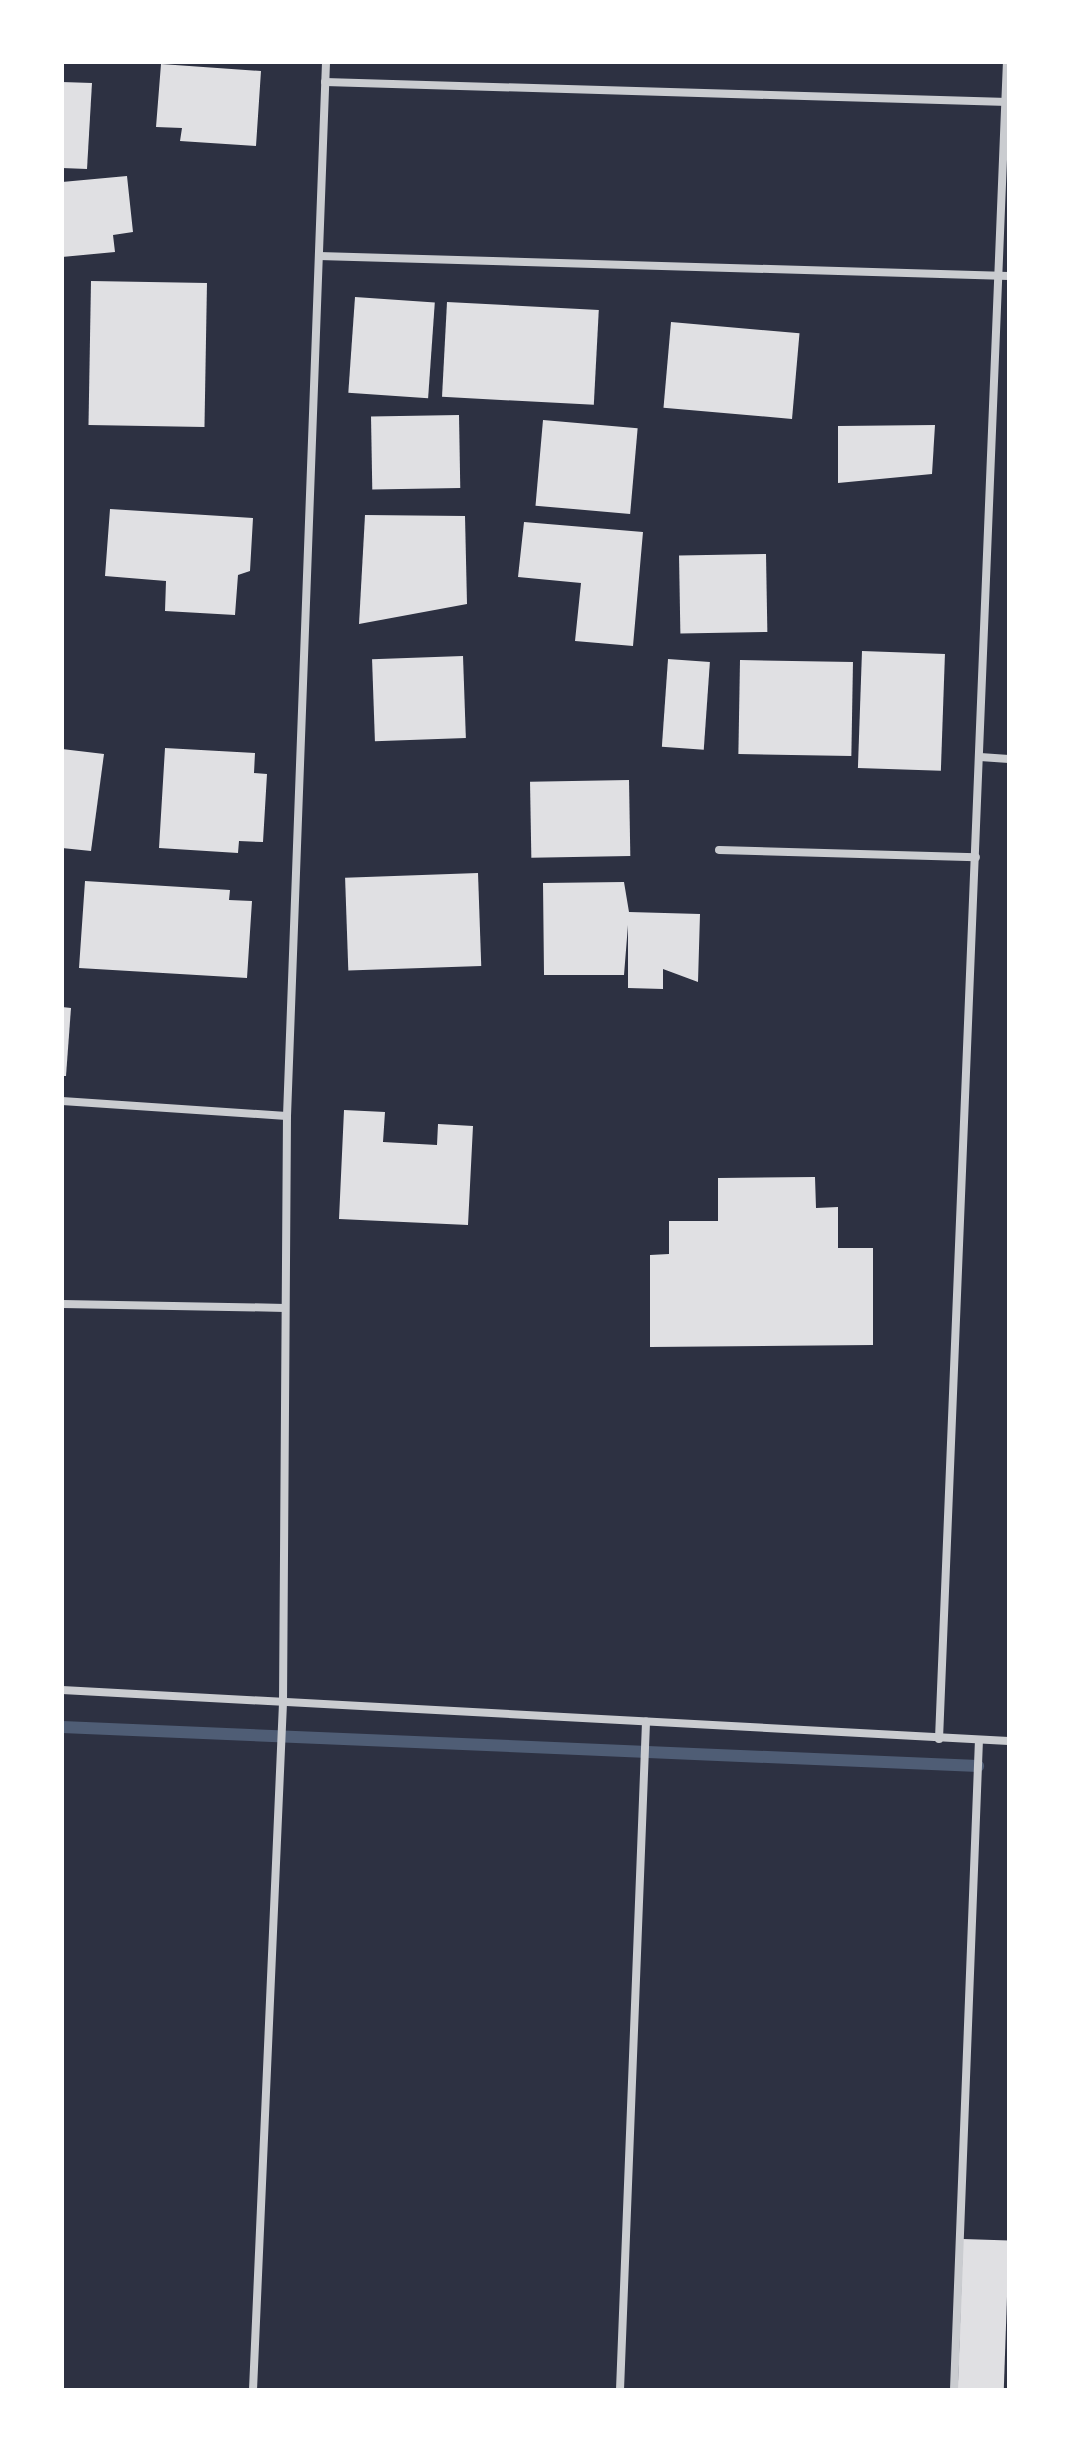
<!DOCTYPE html>
<style>
body{margin:0}
#map{position:relative;width:1071px;height:2452px;overflow:hidden;background:#2d3142;font-family:"IBM Plex Sans",sans-serif}
div>[style]{position:absolute}
[style*='--x']{left:calc(var(--x)*1px);top:calc(var(--y)*1px);width:calc(var(--w)*1px);rotate:calc(var(--a)*1deg)}
.stream>*{height:12px;margin:-6px;padding:0 6px;transform-origin:6px;border-radius:6px;background:#4f5d75}
.building>*{inset:0;background:#e0e0e3;transform-origin:0 0}
.minor>*{height:8px;margin:-4px;padding:0 4px;transform-origin:4px;border-radius:4px;background:#caccd0}
span{translate:-50% -50%;white-space:nowrap;text-align:center;line-height:1.15;-webkit-text-stroke:7px #fff;paint-order:stroke}
.frame{position:absolute;inset:0;border:64px solid #fff;pointer-events:none}
</style>
<div id="map">
<div class="stream">
<div style="--x:62;--y:1727;--w:917;--a:2.44"></div>
</div>
<div class="building">
<div style="clip-path:polygon(161px 64px,261px 71px,256px 146px,180px 141px,182px 128px,156px 127px)"></div>
<div style="clip-path:polygon(62px 82px,92px 83px,87px 169px,62px 168px)"></div>
<div style="clip-path:polygon(127px 176px,133px 232px,113px 235px,115px 252px,62px 257px,62px 182px)"></div>
<div style="left:91px;top:281px;width:116px;height:144px;rotate:1deg"></div>
<div style="left:355px;top:297px;width:80px;height:96px;rotate:4deg"></div>
<div style="left:447px;top:302px;width:152px;height:95px;rotate:3deg"></div>
<div style="left:671px;top:322px;width:129px;height:86px;rotate:5deg"></div>
<div style="left:459px;top:415px;width:73px;height:88px;rotate:89deg"></div>
<div style="left:543px;top:420px;width:95px;height:86px;rotate:5deg"></div>
<div style="clip-path:polygon(935px 425px,932px 474px,838px 483px,838px 426px)"></div>
<div style="clip-path:polygon(110px 509px,253px 518px,250px 571px,238px 575px,235px 615px,165px 611px,166px 581px,105px 576px)"></div>
<div style="clip-path:polygon(365px 515px,465px 516px,467px 604px,359px 624px)"></div>
<div style="clip-path:polygon(524px 522px,643px 532px,633px 646px,575px 641px,581px 583px,518px 577px)"></div>
<div style="left:766px;top:554px;width:78px;height:87px;rotate:89deg"></div>
<div style="left:862px;top:651px;width:83px;height:117px;rotate:2deg"></div>
<div style="left:463px;top:656px;width:82px;height:91px;rotate:88deg"></div>
<div style="left:668px;top:659px;width:42px;height:88px;rotate:4deg"></div>
<div style="left:740px;top:660px;width:113px;height:94px;rotate:1deg"></div>
<div style="clip-path:polygon(165px 748px,255px 753px,254px 773px,267px 774px,263px 842px,239px 841px,238px 853px,159px 848px)"></div>
<div style="clip-path:polygon(62px 749px,104px 754px,91px 851px,62px 848px)"></div>
<div style="left:629px;top:780px;width:76px;height:99px;rotate:89deg"></div>
<div style="left:478px;top:873px;width:93px;height:133px;rotate:88deg"></div>
<div style="clip-path:polygon(85px 881px,230px 890px,229px 900px,252px 901px,247px 978px,79px 968px)"></div>
<div style="clip-path:polygon(624px 882px,629px 912px,700px 914px,698px 982px,663px 969px,663px 989px,628px 988px,628px 925px,624px 975px,544px 975px,543px 883px)"></div>
<div style="clip-path:polygon(62px 1007px,71px 1008px,66px 1076px,62px 1076px)"></div>
<div style="clip-path:polygon(344px 1110px,385px 1112px,383px 1142px,437px 1145px,438px 1124px,473px 1126px,468px 1225px,339px 1219px)"></div>
<div style="clip-path:polygon(815px 1177px,816px 1208px,838px 1207px,838px 1248px,873px 1248px,873px 1345px,650px 1347px,650px 1255px,669px 1254px,669px 1221px,718px 1221px,718px 1178px)"></div>
<div style="left:963px;top:2239px;width:46px;height:151px;rotate:2deg"></div>
</div>
<div class="minor">
<div style="--x:325;--y:82;--w:683;--a:1.68"></div>
<div style="--x:319;--y:256;--w:690;--a:1.66"></div>
<div style="--x:980;--y:757;--w:29;--a:4"></div>
<div style="--x:719;--y:850;--w:257;--a:1.6"></div>
<div style="--x:62;--y:1101;--w:225;--a:3.8"></div>
<div style="--x:62;--y:1304;--w:223;--a:1"></div>
<div style="--x:62;--y:1690;--w:948;--a:3.08"></div>
<div style="--x:939;--y:1739;--w:1678;--a:-87.68"></div>
<div style="--x:253;--y:2390;--w:688;--a:-87.5"></div>
<div style="--x:283;--y:1703;--w:587;--a:-89.61"></div>
<div style="--x:287;--y:1116;--w:1055;--a:-87.88"></div>
<div style="--x:620;--y:2390;--w:669;--a:-87.77"></div>
<div style="--x:954;--y:2390;--w:650;--a:-87.8"></div>
</div>
<div class="frame"></div>
</div>
